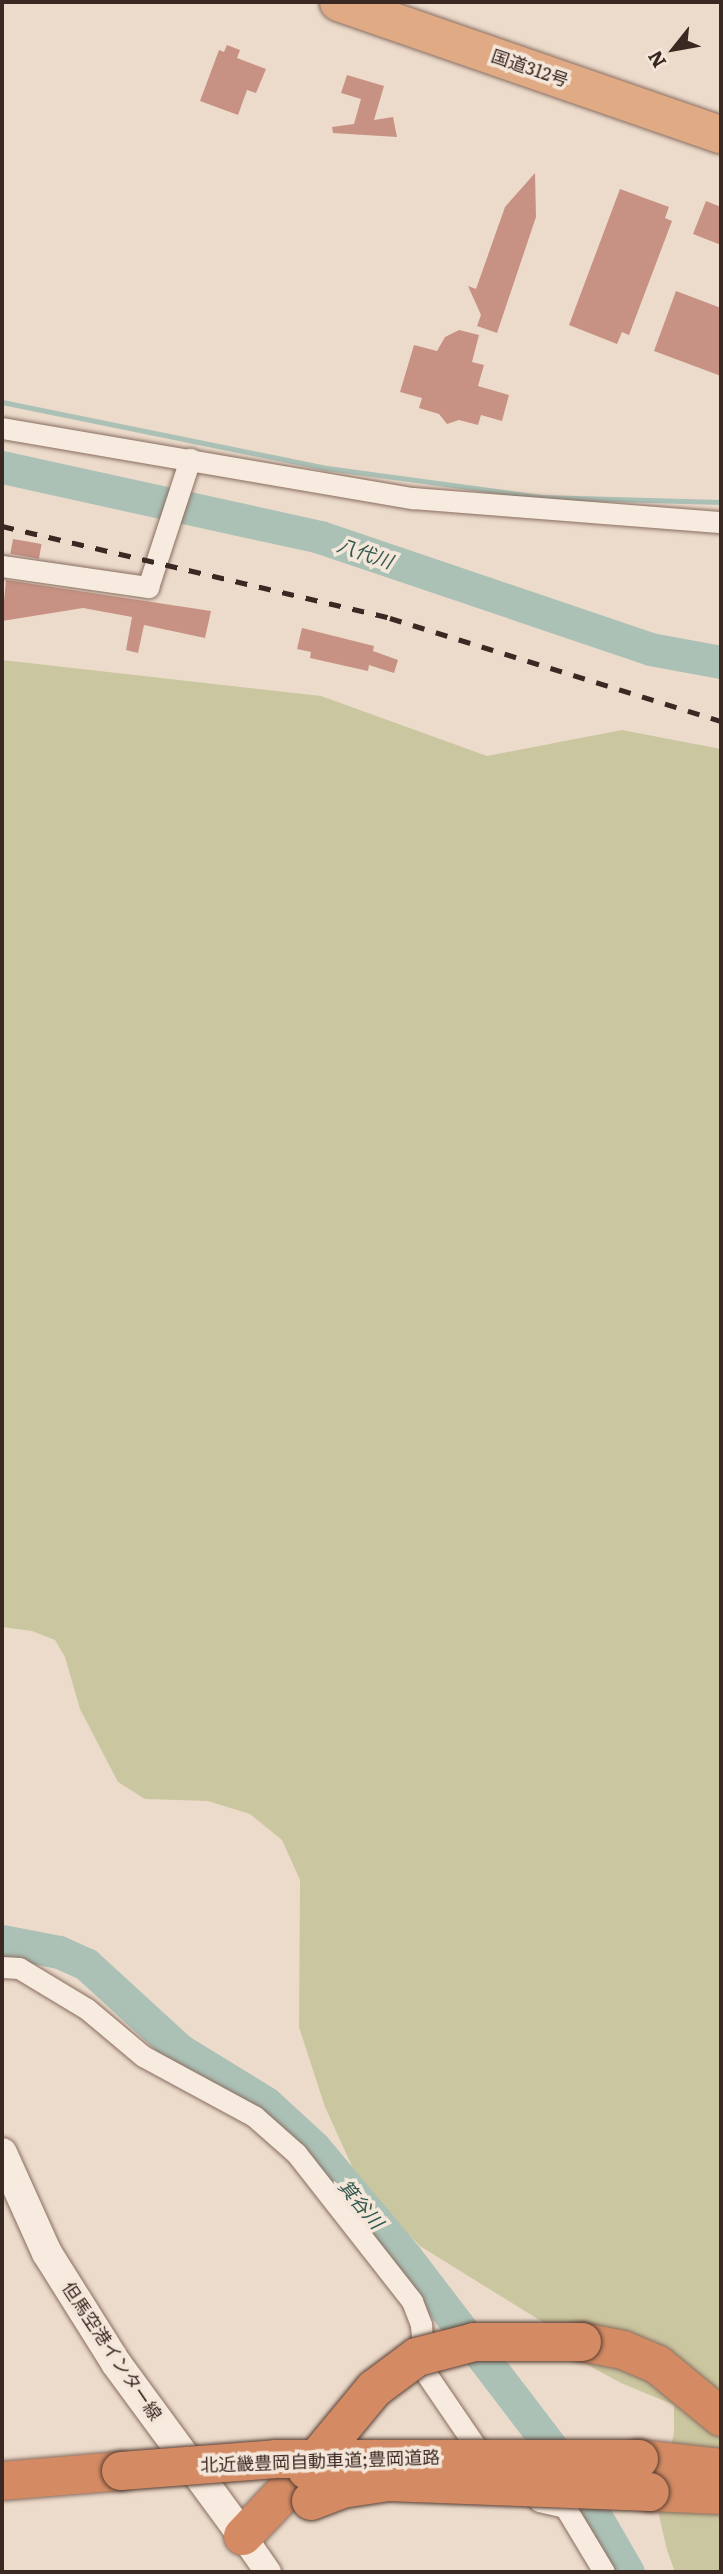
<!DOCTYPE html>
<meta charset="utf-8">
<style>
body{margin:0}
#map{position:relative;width:723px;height:2574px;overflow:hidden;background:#ecdbcb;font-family:Literata,"Noto Sans JP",serif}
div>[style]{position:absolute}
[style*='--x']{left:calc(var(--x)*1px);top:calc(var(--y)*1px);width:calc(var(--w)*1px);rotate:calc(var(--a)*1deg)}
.green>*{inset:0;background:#cac69f}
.stream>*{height:5px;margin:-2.5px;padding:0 2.5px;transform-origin:2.5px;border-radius:2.5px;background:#abc1b6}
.river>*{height:33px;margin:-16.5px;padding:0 16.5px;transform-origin:16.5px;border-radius:16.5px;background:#abc1b6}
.building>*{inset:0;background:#c79283;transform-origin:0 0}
.roads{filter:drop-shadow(0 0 2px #886d60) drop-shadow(0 0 2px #886d60)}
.minor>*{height:21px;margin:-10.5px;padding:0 10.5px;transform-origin:10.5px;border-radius:10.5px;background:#f7eade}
.tertiary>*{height:26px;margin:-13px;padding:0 13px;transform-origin:13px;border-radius:13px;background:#f7eade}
.secondary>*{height:30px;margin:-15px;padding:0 15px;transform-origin:15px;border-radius:15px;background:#f7eade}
.trunk>*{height:37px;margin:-18.5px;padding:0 18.5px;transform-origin:18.5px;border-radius:18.5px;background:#e0aa84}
.motorway>*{height:38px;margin:-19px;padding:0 19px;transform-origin:19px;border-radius:19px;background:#d48b63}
.rail>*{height:5px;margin-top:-2.5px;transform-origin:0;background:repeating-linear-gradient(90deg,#3a2922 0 12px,transparent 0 24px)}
.bridges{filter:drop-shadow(0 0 2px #563d33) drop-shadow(0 0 2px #563d33)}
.motorway-bridge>*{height:38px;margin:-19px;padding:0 19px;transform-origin:19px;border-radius:19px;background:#d48b63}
span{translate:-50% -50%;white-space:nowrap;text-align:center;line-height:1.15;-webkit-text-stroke:7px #f4e7da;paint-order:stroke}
.street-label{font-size:18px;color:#3a2922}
.water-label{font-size:19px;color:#33584e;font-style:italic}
.frame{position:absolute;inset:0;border:4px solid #3a2922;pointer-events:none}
.north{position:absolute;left:639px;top:14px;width:70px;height:70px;-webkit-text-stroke:5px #f4e7da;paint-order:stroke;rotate:239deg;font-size:19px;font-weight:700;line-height:28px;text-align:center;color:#3a2922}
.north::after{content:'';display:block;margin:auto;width:24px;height:32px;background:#3a2922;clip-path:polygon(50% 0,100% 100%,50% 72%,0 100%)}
</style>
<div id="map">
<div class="green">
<div style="clip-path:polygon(2px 660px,321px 696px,487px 756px,622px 730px,721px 749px,721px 2572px,675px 2572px,667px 2550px,657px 2506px,674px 2433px,674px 2405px,621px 2383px,562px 2351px,549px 2326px,420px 2246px,361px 2186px,325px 2107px,299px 2027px,300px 1880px,282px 1840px,250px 1814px,208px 1801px,145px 1799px,118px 1782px,80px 1709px,65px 1657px,55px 1640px,32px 1631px,2px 1627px)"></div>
</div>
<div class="stream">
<div style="--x:2;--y:402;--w:332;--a:11.5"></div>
<div style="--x:327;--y:468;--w:216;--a:7.7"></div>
<div style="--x:541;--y:497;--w:180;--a:1.6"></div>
</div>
<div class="river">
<div style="--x:2;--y:467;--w:326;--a:12.4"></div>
<div style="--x:320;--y:537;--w:348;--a:18.7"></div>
<div style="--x:650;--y:649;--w:72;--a:10.4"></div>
<div style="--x:2;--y:1941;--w:58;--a:10.9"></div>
<div style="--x:59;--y:1952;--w:30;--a:24"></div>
<div style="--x:86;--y:1964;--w:127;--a:42.5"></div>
<div style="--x:180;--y:2050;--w:101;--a:31.6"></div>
<div style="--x:266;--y:2103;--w:65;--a:42.5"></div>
<div style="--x:314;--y:2147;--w:143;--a:50.1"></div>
<div style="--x:406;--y:2257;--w:268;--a:52.6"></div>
<div style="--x:569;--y:2470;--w:118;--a:60"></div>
</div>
<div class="building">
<div style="clip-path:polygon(227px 45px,240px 50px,237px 58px,266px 69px,256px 93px,247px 90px,238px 115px,200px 101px,219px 50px,224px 52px)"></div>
<div style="clip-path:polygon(347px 75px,384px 86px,374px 120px,393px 117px,397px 137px,333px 133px,332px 127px,354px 124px,361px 99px,341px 93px)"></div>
<div style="clip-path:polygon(535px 173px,536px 217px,497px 333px,477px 326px,481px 315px,468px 286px,476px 289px,505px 207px)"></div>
<div style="clip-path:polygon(620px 189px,669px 207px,665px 218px,672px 221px,629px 335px,622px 332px,617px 344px,569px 325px)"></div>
<div style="clip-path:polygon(706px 201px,721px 207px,721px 245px,693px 234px)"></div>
<div style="clip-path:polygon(676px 291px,721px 308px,721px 376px,654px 351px)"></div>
<div style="clip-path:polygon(459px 330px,479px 335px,472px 362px,484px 365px,478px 386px,509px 395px,502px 421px,481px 415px,478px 425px,459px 420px,447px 424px,439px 414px,419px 408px,422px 398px,400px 392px,414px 345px,437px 351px,445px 337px)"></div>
<div style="left:13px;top:539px;width:29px;height:15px;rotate:10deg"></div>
<div style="clip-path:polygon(6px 580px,211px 611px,205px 638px,144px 625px,138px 653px,126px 650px,132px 617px,83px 608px,2px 621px)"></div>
<div style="clip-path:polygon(302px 628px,374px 646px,373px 651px,398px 660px,394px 673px,369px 665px,368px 671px,310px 658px,311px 652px,297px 649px)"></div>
</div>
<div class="roads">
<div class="minor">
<div style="--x:2;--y:428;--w:417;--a:9.7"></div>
<div style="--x:413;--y:498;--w:309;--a:4.5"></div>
<div style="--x:2;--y:566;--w:148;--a:8.2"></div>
<div style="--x:148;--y:587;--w:135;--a:-71.8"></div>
<div style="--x:2;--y:1967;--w:17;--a:3"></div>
<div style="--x:19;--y:1968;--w:79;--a:31.1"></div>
<div style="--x:87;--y:2009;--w:73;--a:40"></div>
<div style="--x:143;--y:2056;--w:126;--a:28.4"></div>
<div style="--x:254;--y:2116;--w:56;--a:41.4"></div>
<div style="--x:296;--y:2153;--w:188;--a:51.9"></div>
<div style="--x:412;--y:2301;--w:26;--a:69"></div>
<div style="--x:421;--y:2325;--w:47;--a:85.1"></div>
<div style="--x:425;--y:2372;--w:110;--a:55.7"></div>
<div style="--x:539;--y:2501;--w:27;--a:13"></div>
<div style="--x:565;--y:2507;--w:76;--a:59"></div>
</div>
<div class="tertiary">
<div style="--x:243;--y:2536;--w:44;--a:55.2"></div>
</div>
<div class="secondary">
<div style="--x:2;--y:2153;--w:110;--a:65.8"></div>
<div style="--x:47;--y:2253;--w:130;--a:57.9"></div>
<div style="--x:116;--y:2363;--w:215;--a:53.7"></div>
</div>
<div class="trunk">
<div style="--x:338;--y:2;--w:405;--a:19.1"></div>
</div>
<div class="motorway">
<div style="--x:582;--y:2342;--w:42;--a:11"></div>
<div style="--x:623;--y:2350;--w:38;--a:23"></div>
<div style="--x:658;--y:2365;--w:82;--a:39.5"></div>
<div style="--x:639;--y:2459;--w:82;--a:6.3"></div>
<div style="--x:2;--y:2481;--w:119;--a:-4.8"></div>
<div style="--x:650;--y:2492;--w:71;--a:2.4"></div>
<div style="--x:243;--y:2536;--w:80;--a:-46.5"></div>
</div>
</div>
<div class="rail">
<div style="--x:2;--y:526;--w:399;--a:13.3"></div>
<div style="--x:390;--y:618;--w:347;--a:17.3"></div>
</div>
<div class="bridges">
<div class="motorway-bridge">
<div style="--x:307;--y:2470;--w:105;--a:-50.4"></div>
<div style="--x:374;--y:2389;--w:54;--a:-36.7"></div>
<div style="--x:417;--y:2357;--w:59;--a:-14.7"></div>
<div style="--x:474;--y:2342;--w:108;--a:0"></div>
<div style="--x:121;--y:2471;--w:155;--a:-4.4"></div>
<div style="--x:276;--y:2459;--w:363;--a:0"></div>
<div style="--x:311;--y:2501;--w:33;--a:-21"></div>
<div style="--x:342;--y:2489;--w:47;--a:-8.7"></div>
<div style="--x:388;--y:2482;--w:262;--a:2.2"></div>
</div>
</div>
<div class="street-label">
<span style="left:530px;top:68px;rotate:19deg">国道312号</span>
<span style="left:112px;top:2351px;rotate:56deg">但馬空港インター線</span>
<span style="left:320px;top:2461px;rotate:-2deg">北近畿豊岡自動車道;豊岡道路</span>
</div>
<div class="water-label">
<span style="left:365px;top:553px;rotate:19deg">八代川</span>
<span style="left:361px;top:2204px;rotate:50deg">箕谷川</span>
</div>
<div class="frame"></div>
<div class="north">N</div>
</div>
